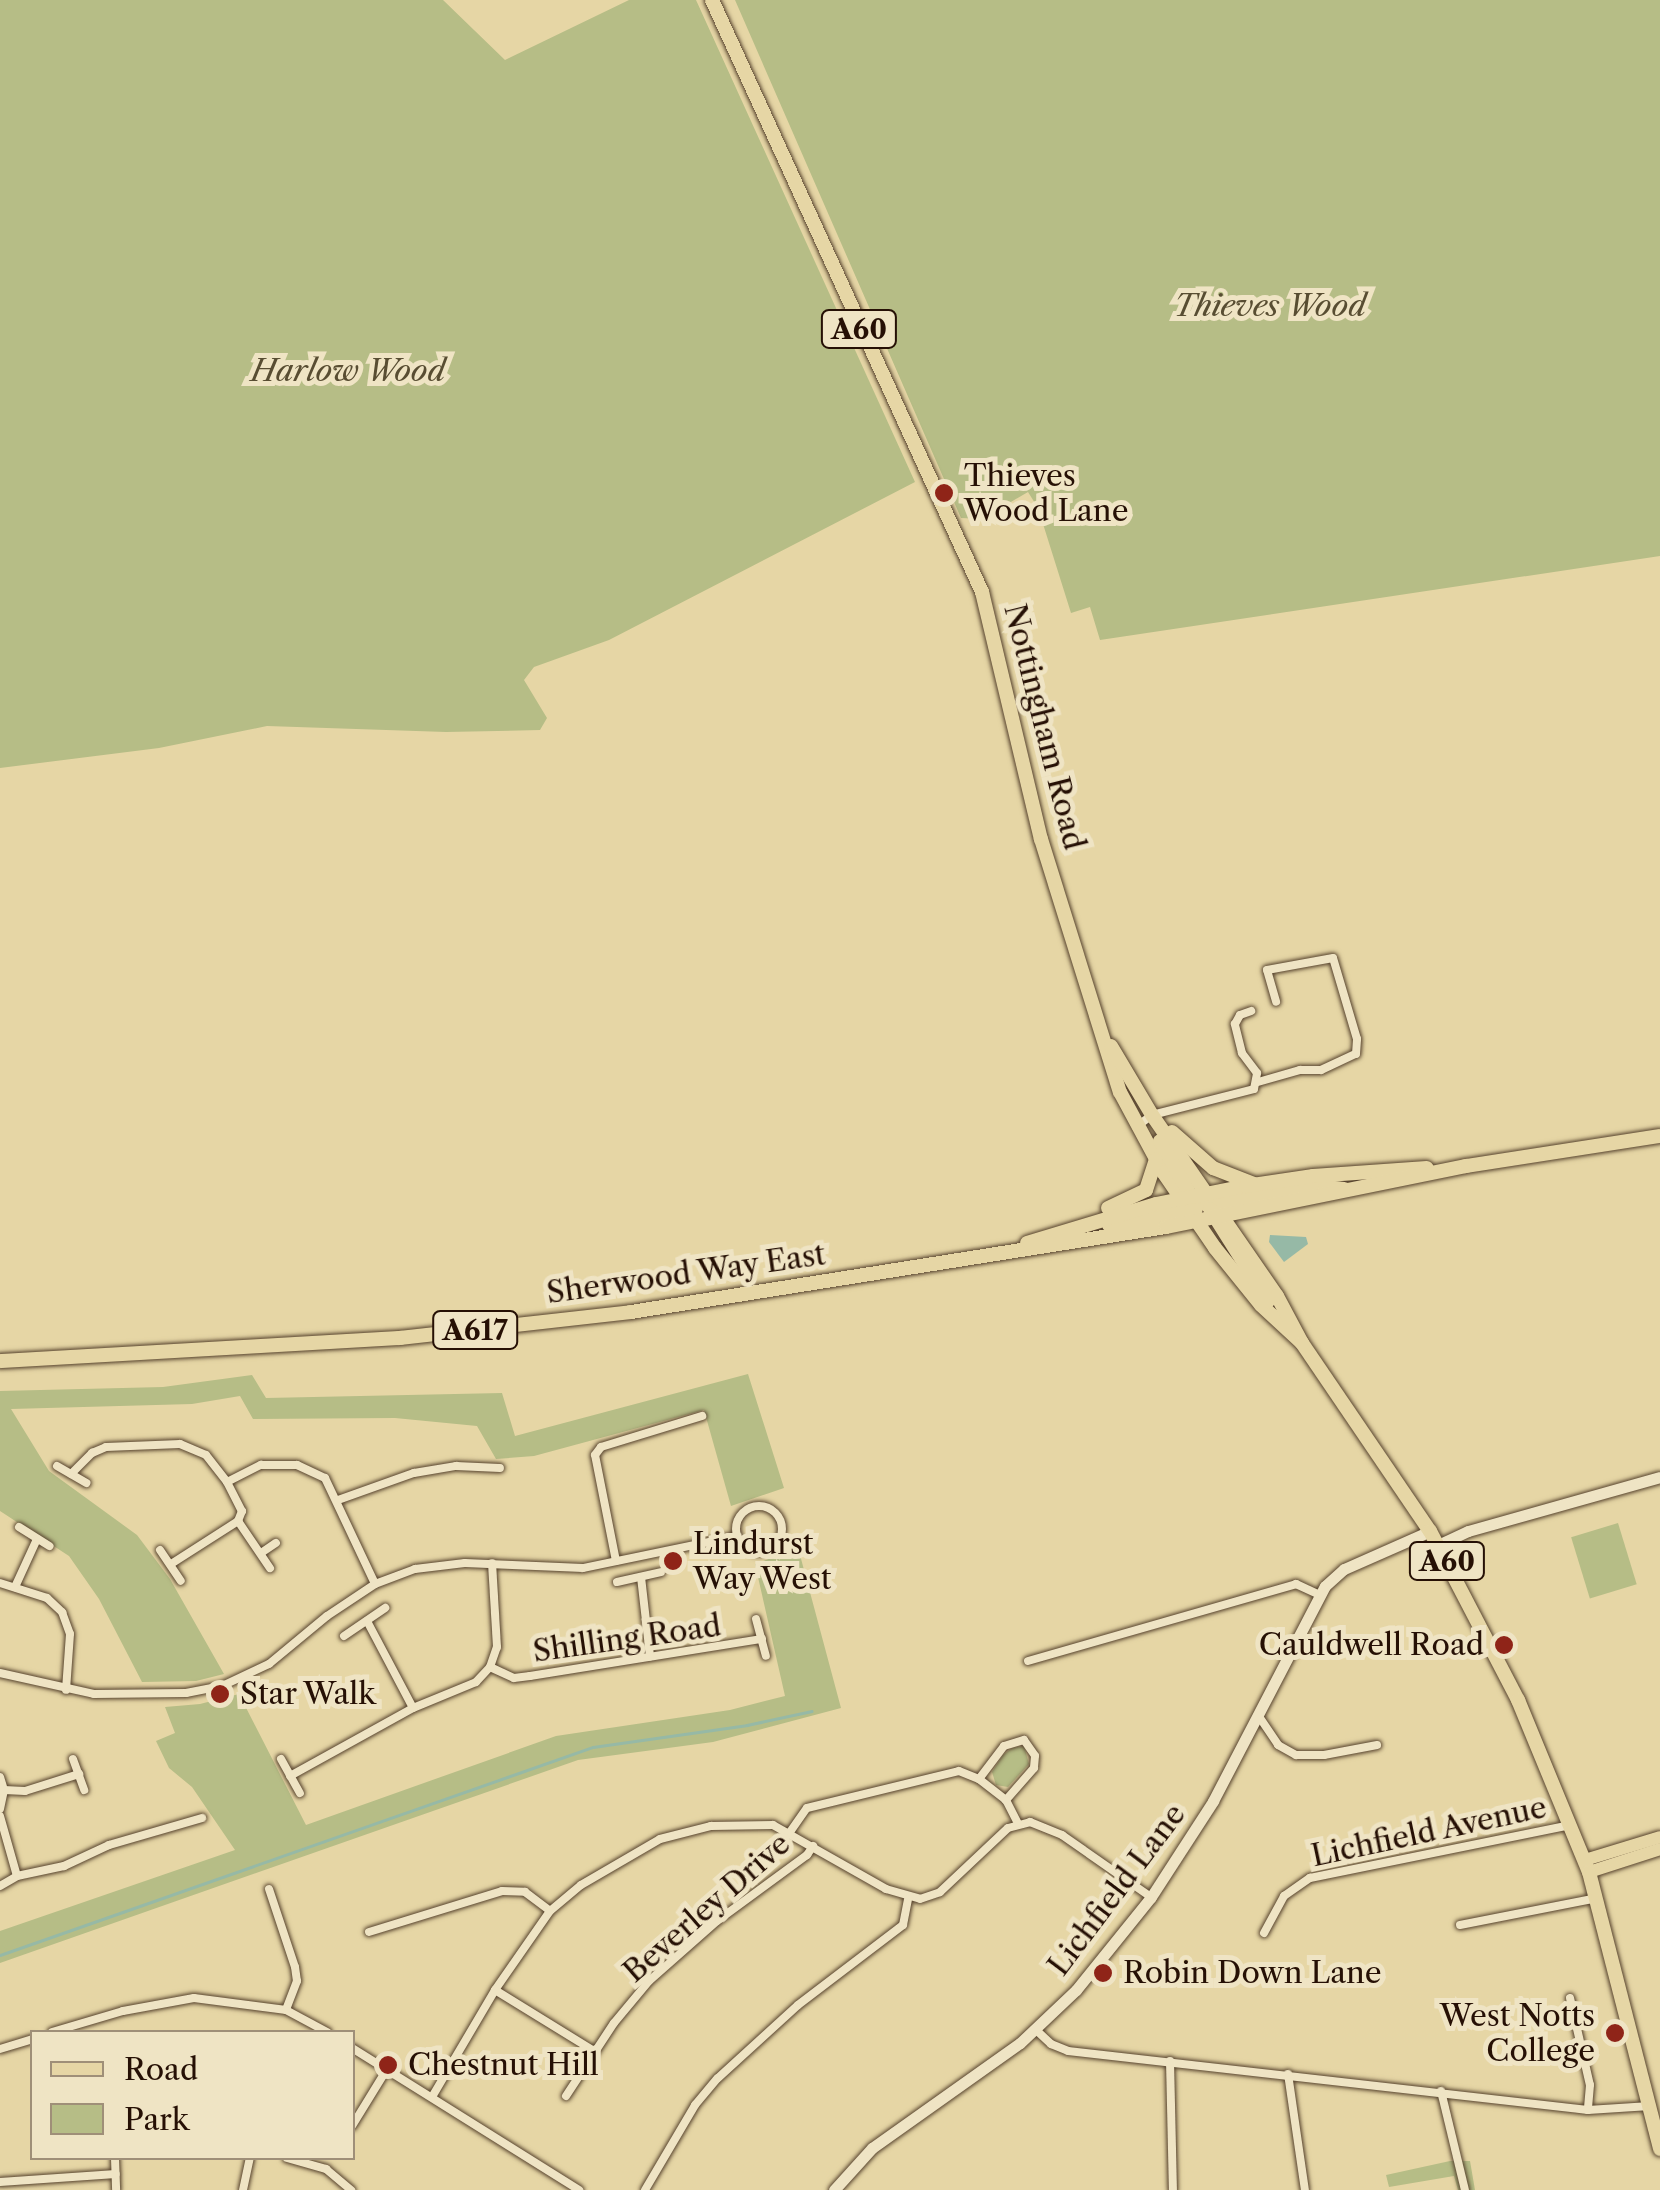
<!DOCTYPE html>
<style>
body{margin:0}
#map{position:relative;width:1660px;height:2190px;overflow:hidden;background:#e6d6a5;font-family:"Libre Caslon Text",serif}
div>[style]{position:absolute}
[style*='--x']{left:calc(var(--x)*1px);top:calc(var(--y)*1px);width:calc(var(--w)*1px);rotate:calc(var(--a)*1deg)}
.green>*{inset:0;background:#b6bd86;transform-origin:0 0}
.water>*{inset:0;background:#96b9a6}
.stream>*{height:2.5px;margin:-1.25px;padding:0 1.25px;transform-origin:1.25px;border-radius:1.25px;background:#96b9a6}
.roads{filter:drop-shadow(0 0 2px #56422d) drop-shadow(0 0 2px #56422d)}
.street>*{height:8px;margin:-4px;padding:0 4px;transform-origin:4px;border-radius:4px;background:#efe4c4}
.street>.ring{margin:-4px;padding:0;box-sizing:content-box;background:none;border:8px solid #efe4c4;border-radius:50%}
.secondary>*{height:11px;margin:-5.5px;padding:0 5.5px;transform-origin:5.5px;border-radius:5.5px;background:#efe4c4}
.primary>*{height:12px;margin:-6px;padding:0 6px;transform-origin:6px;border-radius:6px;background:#e6d6a5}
.highway>*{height:14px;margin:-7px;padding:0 7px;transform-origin:7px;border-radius:7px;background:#e6d6a5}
.dots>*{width:28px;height:28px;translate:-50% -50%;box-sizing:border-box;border:5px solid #efe4c4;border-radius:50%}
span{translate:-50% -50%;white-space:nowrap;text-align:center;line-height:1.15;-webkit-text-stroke:10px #efe4c4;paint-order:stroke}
.shield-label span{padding:2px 8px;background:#efe4c4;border:2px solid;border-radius:8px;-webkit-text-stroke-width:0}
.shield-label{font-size:28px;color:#261005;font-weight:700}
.park-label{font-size:30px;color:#584d32;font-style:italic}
.poi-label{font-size:30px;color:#261005}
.left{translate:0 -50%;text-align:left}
.right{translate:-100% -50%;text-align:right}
.street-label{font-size:30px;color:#261005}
.legend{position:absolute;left:30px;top:2030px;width:325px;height:130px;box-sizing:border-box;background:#efe4c4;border:2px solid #9f8f78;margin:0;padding:12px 18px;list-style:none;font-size:30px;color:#261005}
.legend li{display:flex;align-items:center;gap:20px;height:50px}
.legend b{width:50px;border:2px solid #9f8f78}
</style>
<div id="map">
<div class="green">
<div style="clip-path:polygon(0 0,443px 0,505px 60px,629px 0,696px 0,915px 482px,609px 640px,534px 667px,524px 680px,547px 718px,540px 730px,446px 732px,267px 726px,159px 748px,0 768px)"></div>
<div style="clip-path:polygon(735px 0,1660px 0,1660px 556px,1100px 640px,1090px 607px,1071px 613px,1038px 508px,1028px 492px,982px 519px,961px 518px)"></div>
<div style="clip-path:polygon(748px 1374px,784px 1488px,731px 1506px,704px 1410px,534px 1456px,496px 1459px,477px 1426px,395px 1418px,253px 1419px,240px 1396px,192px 1404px,11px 1409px,49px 1471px,137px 1535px,170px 1579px,224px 1674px,196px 1681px,142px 1682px,99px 1599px,69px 1556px,0 1511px,0 1391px,163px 1387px,252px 1375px,266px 1398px,502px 1393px,515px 1436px)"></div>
<div style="left:1618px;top:1523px;width:64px;height:49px;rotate:73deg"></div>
<div style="clip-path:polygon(796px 1540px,841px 1708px,713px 1742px,578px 1760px,0 1963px,0 1931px,235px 1850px,192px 1787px,169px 1768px,156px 1741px,175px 1733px,165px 1707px,200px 1704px,239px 1694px,306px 1825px,556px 1736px,730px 1710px,785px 1696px,755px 1564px,782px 1554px)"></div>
<div style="clip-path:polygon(1024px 1746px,1029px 1764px,1008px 1787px,996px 1785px,992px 1772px,1003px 1755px,1012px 1748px)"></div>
<div style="clip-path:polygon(1450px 2161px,1470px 2161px,1475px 2190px,1458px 2190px,1454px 2176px,1389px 2187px,1386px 2175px)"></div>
</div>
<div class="water">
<div style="clip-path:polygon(1270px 1235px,1306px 1237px,1308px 1244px,1284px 1262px,1269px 1242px)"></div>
</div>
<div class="stream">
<div style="--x:0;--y:1955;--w:628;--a:-19.33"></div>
<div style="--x:593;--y:1747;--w:156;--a:-8.1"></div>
<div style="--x:747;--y:1725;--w:66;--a:-12.2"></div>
</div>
<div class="roads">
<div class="street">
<div style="--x:1258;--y:1082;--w:44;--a:-15.9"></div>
<div style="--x:1300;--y:1070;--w:21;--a:0"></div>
<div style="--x:1321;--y:1070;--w:38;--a:-25"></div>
<div style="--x:1356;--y:1054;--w:15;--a:-86"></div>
<div style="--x:1357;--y:1039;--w:84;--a:-106.5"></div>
<div style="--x:1333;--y:958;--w:67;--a:169.7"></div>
<div style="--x:1267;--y:970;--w:33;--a:74"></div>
<div style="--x:1136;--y:1127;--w:20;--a:-37"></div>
<div style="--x:1152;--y:1115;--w:105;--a:-14.3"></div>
<div style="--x:1254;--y:1089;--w:16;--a:-79"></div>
<div style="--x:1257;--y:1073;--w:25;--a:-127"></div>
<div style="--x:1242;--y:1053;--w:30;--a:-104"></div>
<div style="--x:1235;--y:1024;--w:10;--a:-61"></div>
<div style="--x:1240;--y:1015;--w:12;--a:-20"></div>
<div style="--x:57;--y:1466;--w:34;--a:30"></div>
<div style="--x:71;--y:1474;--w:30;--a:-45"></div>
<div style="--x:92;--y:1453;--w:15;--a:-23"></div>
<div style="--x:106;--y:1447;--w:74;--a:-2.3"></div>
<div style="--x:180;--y:1444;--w:28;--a:23"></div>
<div style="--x:206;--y:1455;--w:34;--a:52"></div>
<div style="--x:227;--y:1482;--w:33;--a:63"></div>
<div style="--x:242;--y:1511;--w:11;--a:112"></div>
<div style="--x:227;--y:1482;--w:38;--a:-27"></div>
<div style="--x:261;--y:1465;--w:36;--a:0"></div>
<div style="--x:297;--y:1465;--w:31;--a:25"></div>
<div style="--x:325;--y:1478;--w:117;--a:64.7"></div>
<div style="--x:338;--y:1500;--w:81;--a:-19.6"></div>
<div style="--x:414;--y:1473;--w:43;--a:-9.5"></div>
<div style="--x:456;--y:1466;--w:44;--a:2.6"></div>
<div class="ring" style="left:736px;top:1506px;width:38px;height:38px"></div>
<div style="--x:238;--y:1521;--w:57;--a:55.8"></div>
<div style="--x:19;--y:1527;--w:36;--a:32"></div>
<div style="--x:160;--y:1550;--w:37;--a:56"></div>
<div style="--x:261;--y:1553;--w:18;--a:-34"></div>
<div style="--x:616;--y:1561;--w:108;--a:-101.2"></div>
<div style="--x:595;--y:1455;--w:10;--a:-53"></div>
<div style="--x:601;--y:1447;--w:106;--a:-17.1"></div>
<div style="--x:171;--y:1564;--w:80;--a:-32.7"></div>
<div style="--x:641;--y:1577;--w:80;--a:83.5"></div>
<div style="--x:617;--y:1582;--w:45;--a:-12.8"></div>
<div style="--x:0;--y:1583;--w:49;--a:17.7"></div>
<div style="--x:47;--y:1598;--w:21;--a:43"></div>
<div style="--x:62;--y:1612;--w:23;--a:70"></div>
<div style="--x:70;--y:1634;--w:56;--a:94.1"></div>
<div style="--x:15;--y:1587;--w:53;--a:-65.4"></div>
<div style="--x:756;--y:1619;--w:38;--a:75"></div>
<div style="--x:367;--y:1621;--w:98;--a:62.1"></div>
<div style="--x:344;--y:1636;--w:50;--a:-34.3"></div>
<div style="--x:1028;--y:1661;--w:279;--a:-16"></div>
<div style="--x:1296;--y:1584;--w:26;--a:25"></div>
<div style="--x:490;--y:1667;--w:26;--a:25"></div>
<div style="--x:514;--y:1678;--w:16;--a:-7"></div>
<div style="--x:530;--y:1676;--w:235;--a:-9.1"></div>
<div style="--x:0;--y:1673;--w:96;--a:12.6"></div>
<div style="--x:94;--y:1694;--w:92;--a:-0.6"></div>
<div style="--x:186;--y:1693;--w:37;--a:-11"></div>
<div style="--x:222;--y:1686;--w:52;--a:-25.1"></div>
<div style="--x:269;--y:1664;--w:75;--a:-39.6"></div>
<div style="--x:327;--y:1616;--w:58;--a:-33.7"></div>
<div style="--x:375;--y:1584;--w:43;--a:-20.6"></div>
<div style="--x:415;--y:1569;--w:50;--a:-6.8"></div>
<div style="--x:465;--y:1563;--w:118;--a:2.4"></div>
<div style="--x:583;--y:1568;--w:158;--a:-11.7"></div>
<div style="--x:1258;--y:1715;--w:36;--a:56"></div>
<div style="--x:1278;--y:1745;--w:21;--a:29"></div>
<div style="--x:1296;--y:1755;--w:28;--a:0"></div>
<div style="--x:1324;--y:1755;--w:54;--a:-10.7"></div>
<div style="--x:73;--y:1759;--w:33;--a:70"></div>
<div style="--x:281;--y:1759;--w:39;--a:61"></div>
<div style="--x:290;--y:1776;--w:141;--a:-28.9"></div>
<div style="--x:413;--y:1708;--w:68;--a:-22.4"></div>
<div style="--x:476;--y:1682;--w:21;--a:-47"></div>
<div style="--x:490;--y:1667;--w:21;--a:-71"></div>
<div style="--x:497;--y:1647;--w:84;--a:-93.4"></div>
<div style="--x:0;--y:1777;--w:14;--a:73"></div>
<div style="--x:4;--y:1790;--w:19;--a:102"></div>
<div style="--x:979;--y:1779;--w:41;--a:-52.9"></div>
<div style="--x:1004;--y:1746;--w:21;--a:-17"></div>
<div style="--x:1024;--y:1740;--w:19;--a:55"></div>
<div style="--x:1035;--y:1756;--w:12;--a:95"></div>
<div style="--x:1034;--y:1768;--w:43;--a:131.2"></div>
<div style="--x:4;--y:1790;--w:21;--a:3"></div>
<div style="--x:25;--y:1791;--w:57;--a:-17.5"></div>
<div style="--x:0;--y:1816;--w:62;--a:74.2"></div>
<div style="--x:790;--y:1832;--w:29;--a:-55"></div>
<div style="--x:807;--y:1808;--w:156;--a:-13.7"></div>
<div style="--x:959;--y:1771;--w:22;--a:22"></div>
<div style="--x:979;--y:1779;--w:34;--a:38"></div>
<div style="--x:1006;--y:1800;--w:27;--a:63"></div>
<div style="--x:0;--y:1886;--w:20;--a:-30"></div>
<div style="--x:17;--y:1876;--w:48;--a:-12"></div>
<div style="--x:64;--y:1866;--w:50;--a:-25"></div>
<div style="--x:109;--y:1845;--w:97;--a:-16.2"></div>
<div style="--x:269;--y:1889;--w:82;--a:71.6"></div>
<div style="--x:295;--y:1967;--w:14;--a:82"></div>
<div style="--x:297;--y:1981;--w:31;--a:111"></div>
<div style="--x:1460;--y:1925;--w:140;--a:-11.1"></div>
<div style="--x:369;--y:1932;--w:139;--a:-17.1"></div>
<div style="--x:502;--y:1891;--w:23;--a:2"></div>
<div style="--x:525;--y:1892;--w:31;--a:37"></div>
<div style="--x:1264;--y:1933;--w:42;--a:-61.6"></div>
<div style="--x:1284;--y:1896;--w:32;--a:-35"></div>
<div style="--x:1310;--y:1878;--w:266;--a:-11.5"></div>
<div style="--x:495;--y:1990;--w:116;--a:31.6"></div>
<div style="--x:1570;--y:1998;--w:89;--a:77.1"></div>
<div style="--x:1590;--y:2085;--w:25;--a:95"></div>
<div style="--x:1035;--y:2029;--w:22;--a:43"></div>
<div style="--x:1051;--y:2044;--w:18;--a:22"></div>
<div style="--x:1068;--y:2051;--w:523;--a:6.47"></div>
<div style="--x:1588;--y:2110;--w:62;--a:-3.7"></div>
<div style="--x:52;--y:2032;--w:74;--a:-16.5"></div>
<div style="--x:123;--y:2011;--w:72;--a:-10.4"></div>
<div style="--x:194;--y:1998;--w:93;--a:7.4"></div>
<div style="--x:286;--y:2010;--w:47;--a:28.2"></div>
<div style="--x:352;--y:2048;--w:268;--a:32"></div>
<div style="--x:0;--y:2049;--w:34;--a:-17"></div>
<div style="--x:1170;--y:2061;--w:129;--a:88.7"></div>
<div style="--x:1288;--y:2074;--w:117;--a:81.7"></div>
<div style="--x:1441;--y:2091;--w:102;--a:76.4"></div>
<div style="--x:566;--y:2096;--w:87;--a:-56.7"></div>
<div style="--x:614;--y:2023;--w:55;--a:-50.2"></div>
<div style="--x:649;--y:1981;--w:91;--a:-41.4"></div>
<div style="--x:717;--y:1921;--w:112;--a:-36.3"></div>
<div style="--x:807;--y:1855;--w:11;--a:-56"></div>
<div style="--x:432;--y:2097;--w:124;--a:-59.5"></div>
<div style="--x:495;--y:1990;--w:96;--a:-55.2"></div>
<div style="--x:550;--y:1911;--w:40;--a:-40"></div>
<div style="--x:581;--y:1885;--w:91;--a:-30.2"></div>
<div style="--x:660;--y:1839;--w:53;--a:-14.3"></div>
<div style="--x:711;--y:1826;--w:62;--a:-0.9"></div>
<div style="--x:773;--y:1825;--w:130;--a:29.5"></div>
<div style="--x:886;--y:1889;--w:35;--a:16"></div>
<div style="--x:920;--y:1899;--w:21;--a:-19"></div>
<div style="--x:940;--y:1892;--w:93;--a:-43.3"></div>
<div style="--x:1008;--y:1828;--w:23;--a:-15"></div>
<div style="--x:1030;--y:1822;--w:35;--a:22"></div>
<div style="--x:1062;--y:1835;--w:108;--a:34.9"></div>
<div style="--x:352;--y:2126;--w:67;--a:-58.4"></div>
<div style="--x:115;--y:2158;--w:32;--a:88"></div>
<div style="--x:287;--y:2158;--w:41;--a:15.8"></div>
<div style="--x:326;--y:2169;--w:33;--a:40"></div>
<div style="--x:0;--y:2182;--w:116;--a:-3.9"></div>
<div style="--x:243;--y:2190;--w:33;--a:-78"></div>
<div style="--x:645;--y:2190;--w:99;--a:-59.5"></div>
<div style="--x:695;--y:2105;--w:35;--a:-50"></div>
<div style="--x:718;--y:2078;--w:108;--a:-42.4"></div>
<div style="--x:798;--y:2005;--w:132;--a:-37.3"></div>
<div style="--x:903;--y:1925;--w:26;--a:-79"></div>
</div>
<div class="secondary">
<div style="--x:1438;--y:1545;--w:33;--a:-25"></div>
<div style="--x:1468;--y:1531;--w:199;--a:-15.7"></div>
<div style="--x:834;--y:2190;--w:57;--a:-47.9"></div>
<div style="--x:872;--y:2148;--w:181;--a:-35.4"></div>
<div style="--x:1020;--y:2043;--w:77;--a:-43.4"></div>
<div style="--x:1076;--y:1990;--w:119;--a:-51.1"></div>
<div style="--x:1151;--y:1897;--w:114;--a:-57.1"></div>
<div style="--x:1213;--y:1801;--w:242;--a:-62.5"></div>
<div style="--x:1325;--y:1586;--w:25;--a:-42"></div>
<div style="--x:1344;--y:1569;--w:94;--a:-23.8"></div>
</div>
<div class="primary">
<div style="--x:1585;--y:1860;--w:78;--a:-17"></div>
<div style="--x:1589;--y:1872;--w:75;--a:-17.9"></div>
</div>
<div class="highway">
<div style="--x:712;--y:0;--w:651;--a:65.48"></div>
<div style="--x:982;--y:592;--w:254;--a:76.6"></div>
<div style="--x:1041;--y:839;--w:265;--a:72.7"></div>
<div style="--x:1120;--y:1092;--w:91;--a:61.7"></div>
<div style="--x:1163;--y:1172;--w:92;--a:55.6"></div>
<div style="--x:1215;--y:1248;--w:73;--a:51.1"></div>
<div style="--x:1261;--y:1305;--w:56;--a:42.8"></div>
<div style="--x:1111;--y:1046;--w:80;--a:59.3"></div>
<div style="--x:1152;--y:1115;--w:220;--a:55.4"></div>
<div style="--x:1277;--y:1296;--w:53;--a:62"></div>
<div style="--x:1302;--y:1343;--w:227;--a:55.8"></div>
<div style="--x:1430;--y:1531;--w:191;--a:62.5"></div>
<div style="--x:1518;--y:1700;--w:186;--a:67.6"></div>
<div style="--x:1589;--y:1872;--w:286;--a:75.6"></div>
<div style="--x:1172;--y:1132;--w:55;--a:41.3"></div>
<div style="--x:1213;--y:1168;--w:44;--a:21.3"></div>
<div style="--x:1160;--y:1141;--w:73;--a:60.6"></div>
<div style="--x:1207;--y:1205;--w:119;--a:-8.7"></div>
<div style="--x:1325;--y:1187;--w:19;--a:6"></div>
<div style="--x:1108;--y:1208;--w:42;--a:-25.3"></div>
<div style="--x:1146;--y:1190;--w:32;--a:-72"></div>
<div style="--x:1210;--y:1209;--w:109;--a:57.8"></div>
<div style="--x:1109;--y:1225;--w:88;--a:-9.8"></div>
<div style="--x:1027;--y:1243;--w:135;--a:-16.8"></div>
<div style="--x:1156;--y:1204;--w:92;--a:-11.3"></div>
<div style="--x:1246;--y:1186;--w:68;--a:-8.5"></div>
<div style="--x:1313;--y:1176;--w:114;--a:-4"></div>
<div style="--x:0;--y:1361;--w:401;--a:-3.3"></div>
<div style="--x:400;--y:1338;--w:232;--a:-6.4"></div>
<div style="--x:631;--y:1312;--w:542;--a:-9.03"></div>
<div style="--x:1166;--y:1227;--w:306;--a:-11.5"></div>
<div style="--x:1466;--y:1166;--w:196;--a:-8.8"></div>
</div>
</div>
<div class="dots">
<div style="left:944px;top:493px;background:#8f2418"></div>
<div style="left:673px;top:1561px;background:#8f2418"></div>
<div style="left:1504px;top:1645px;background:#8f2418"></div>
<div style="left:220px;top:1694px;background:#8f2418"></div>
<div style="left:1103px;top:1973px;background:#8f2418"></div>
<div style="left:1615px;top:2033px;background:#8f2418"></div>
<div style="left:388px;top:2065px;background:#8f2418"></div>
</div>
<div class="shield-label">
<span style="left:859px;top:329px">A60</span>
<span style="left:475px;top:1330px">A617</span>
<span style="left:1447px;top:1561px">A60</span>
</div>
<div class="park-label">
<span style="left:1270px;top:306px">Thieves Wood</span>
<span style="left:348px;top:371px">Harlow Wood</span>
</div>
<div class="poi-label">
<span class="left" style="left:964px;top:493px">Thieves<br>Wood Lane</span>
<span class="left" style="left:693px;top:1561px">Lindurst<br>Way West</span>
<span class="right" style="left:1484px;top:1645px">Cauldwell Road</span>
<span class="left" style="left:240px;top:1694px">Star Walk</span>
<span class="left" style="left:1123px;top:1973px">Robin Down Lane</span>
<span class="right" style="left:1595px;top:2033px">West Notts<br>College</span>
<span class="left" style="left:408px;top:2065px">Chestnut Hill</span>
</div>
<div class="street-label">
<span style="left:1044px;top:727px;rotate:76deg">Nottingham Road</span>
<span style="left:686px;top:1274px;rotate:-8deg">Sherwood Way East</span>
<span style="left:627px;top:1639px;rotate:-8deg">Shilling Road</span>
<span style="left:1429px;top:1832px;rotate:-12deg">Lichfield Avenue</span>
<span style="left:1117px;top:1890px;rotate:-53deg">Lichfield Lane</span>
<span style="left:707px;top:1908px;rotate:-41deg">Beverley Drive</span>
</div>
<ul class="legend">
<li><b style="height:12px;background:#e6d6a5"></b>Road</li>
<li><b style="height:28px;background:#b6bd86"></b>Park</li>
</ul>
</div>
